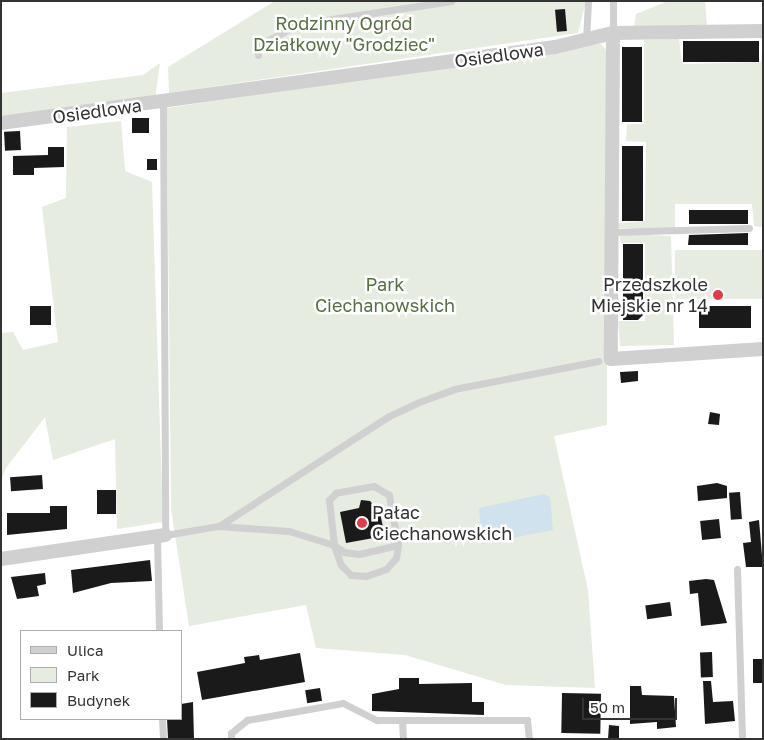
<!DOCTYPE html>
<meta charset="utf-8">
<style>
body{margin:0}
#map{position:relative;width:764px;height:740px;overflow:hidden;background:#fff;font-family:"Golos Text",sans-serif}
div>[style]{position:absolute}
[style*='--x']{left:calc(var(--x)*1px);top:calc(var(--y)*1px);width:calc(var(--w)*1px);rotate:calc(var(--a)*1deg)}
.green>*{inset:0;background:#e6ecdf;transform-origin:0 0}
.water>*{inset:0;background:#cfe2ee}
.building>*{inset:0;background:#1a1a1a;transform-origin:0 0}
.service>*{height:7px;margin:-3.5px;padding:0 3.5px;transform-origin:3.5px;border-radius:3.5px;background:#d0d0d0}
.minor>*{height:14px;margin:-7px;padding:0 7px;transform-origin:7px;border-radius:7px;background:#d0d0d0}
.dots>*{width:14px;height:14px;translate:-50% -50%;box-sizing:border-box;border:2px solid #fff;border-radius:50%}
span{translate:-50% -50%;white-space:nowrap;text-align:center;line-height:1.15;-webkit-text-stroke:5px #fff;paint-order:stroke}
.park-label{font-size:18px;color:#56703f}
.street-label{font-size:18px;color:#333}
.poi-label{font-size:18px;color:#333}
.right{translate:-100% -50%;text-align:right}
.left{translate:0 -50%;text-align:left}
.frame{position:absolute;inset:0;border:2px solid #333;pointer-events:none}
.legend{position:absolute;left:20px;top:630px;width:162px;height:90px;box-sizing:border-box;background:#fff;border:1px solid #adadad;margin:0;padding:6px 9px;list-style:none;font-size:15px;color:#333}
.legend li{display:flex;align-items:center;gap:10px;height:25px}
.legend b{width:25px;border:1px solid #adadad}
.scale{position:absolute;left:582px;top:698px;width:95px;height:22px;box-sizing:border-box;border:2px solid #333;border-top:0;padding-left:6px;font-size:15px;line-height:18px;white-space:nowrap;color:#333;-webkit-text-stroke:4px #fff;paint-order:stroke}
</style>
<div id="map">
<div class="green">
<div style="clip-path:polygon(275px 1px,586px 1px,578px 33px,169px 93px,168px 67px)"></div>
<div style="clip-path:polygon(668px 1px,705px 1px,707px 27px,634px 28px,636px 14px)"></div>
<div style="clip-path:polygon(763px 38px,763px 227px,754px 226px,752px 204px,675px 204px,675px 229px,618px 228px,619px 223px,645px 221px,646px 142px,626px 141px,627px 124px,644px 124px,644px 40px,679px 39px,682px 64px,761px 62px)"></div>
<div style="clip-path:polygon(593px 44px,601px 44px,607px 51px,607px 425px,554px 436px,588px 590px,595px 688px,506px 685px,405px 655px,316px 648px,306px 605px,189px 626px,171px 509px,167px 108px)"></div>
<div style="clip-path:polygon(160px 63px,155px 99px,1px 118px,1px 93px,143px 75px)"></div>
<div style="clip-path:polygon(121px 121px,125px 171px,152px 182px,163px 522px,117px 529px,115px 439px,53px 460px,45px 417px,6px 468px,1px 481px,1px 333px,13px 332px,23px 350px,58px 342px,42px 207px,66px 198px,67px 127px)"></div>
<div style="clip-path:polygon(620px 234px,671px 236px,674px 345px,620px 346px,618px 321px,645px 321px,645px 243px,620px 243px)"></div>
<div style="left:763px;top:250px;width:49px;height:88px;rotate:90deg"></div>
</div>
<div class="water">
<div style="clip-path:polygon(544px 494px,550px 497px,553px 530px,482px 544px,479px 508px)"></div>
</div>
<div class="building">
<div style="left:565px;top:9px;width:22px;height:10px;rotate:85deg"></div>
<div style="left:759px;top:41px;width:21px;height:76px;rotate:90deg"></div>
<div style="left:622px;top:47px;width:20px;height:75px"></div>
<div style="left:132px;top:118px;width:17px;height:15px"></div>
<div style="left:20px;top:131px;width:19px;height:16px;rotate:87deg"></div>
<div style="left:622px;top:146px;width:21px;height:75px"></div>
<div style="clip-path:polygon(48px 147px,64px 147px,64px 167px,34px 168px,34px 175px,13px 175px,13px 156px,48px 155px)"></div>
<div style="left:147px;top:159px;width:10px;height:11px"></div>
<div style="left:689px;top:210px;width:59px;height:14px"></div>
<div style="clip-path:polygon(748px 233px,748px 245px,688px 245px,689px 235px)"></div>
<div style="clip-path:polygon(623px 244px,643px 244px,643px 315px,638px 320px,623px 320px)"></div>
<div style="left:30px;top:306px;width:21px;height:19px"></div>
<div style="left:751px;top:306px;width:22px;height:52px;rotate:90deg"></div>
<div style="clip-path:polygon(638px 371px,638px 381px,621px 383px,620px 372px)"></div>
<div style="clip-path:polygon(710px 412px,720px 414px,719px 425px,708px 424px)"></div>
<div style="left:42px;top:475px;width:14px;height:32px;rotate:86deg"></div>
<div style="clip-path:polygon(717px 483px,727px 486px,727px 498px,698px 501px,697px 486px)"></div>
<div style="left:97px;top:490px;width:19px;height:24px"></div>
<div style="left:740px;top:492px;width:27px;height:11px;rotate:86deg"></div>
<div style="clip-path:polygon(361px 500px,370px 501px,380px 513px,384px 532px,379px 537px,346px 543px,340px 512px,359px 508px)"></div>
<div style="clip-path:polygon(50px 506px,67px 506px,67px 529px,7px 535px,7px 513px,50px 513px)"></div>
<div style="left:719px;top:519px;width:19px;height:19px;rotate:84deg"></div>
<div style="clip-path:polygon(759px 520px,763px 567px,746px 567px,743px 543px,751px 542px,749px 522px)"></div>
<div style="clip-path:polygon(150px 560px,152px 581px,111px 583px,73px 593px,71px 570px)"></div>
<div style="clip-path:polygon(45px 573px,46px 584px,37px 586px,39px 596px,17px 599px,11px 577px)"></div>
<div style="clip-path:polygon(706px 579px,714px 580px,727px 623px,701px 626px,698px 593px,690px 594px,689px 581px)"></div>
<div style="left:670px;top:602px;width:14px;height:25px;rotate:82deg"></div>
<div style="left:712px;top:652px;width:25px;height:12px;rotate:88deg"></div>
<div style="clip-path:polygon(300px 653px,305px 682px,202px 700px,197px 672px,245px 663px,244px 657px,259px 655px,260px 660px)"></div>
<div style="left:753px;top:659px;width:10px;height:24px"></div>
<div style="clip-path:polygon(399px 678px,419px 678px,419px 684px,472px 683px,472px 702px,484px 702px,484px 715px,372px 711px,372px 694px,399px 689px)"></div>
<div style="clip-path:polygon(703px 681px,711px 681px,713px 702px,733px 701px,735px 721px,705px 724px)"></div>
<div style="clip-path:polygon(630px 686px,641px 686px,642px 695px,674px 696px,676px 727px,657px 729px,657px 722px,630px 724px)"></div>
<div style="left:320px;top:688px;width:13px;height:15px;rotate:81deg"></div>
<div style="left:562px;top:693px;width:39px;height:40px;rotate:1deg"></div>
<div style="clip-path:polygon(193px 702px,194px 739px,168px 739px,167px 719px,181px 719px,181px 704px)"></div>
<div style="clip-path:polygon(609px 725px,619px 726px,619px 739px,608px 739px)"></div>
</div>
<div class="service">
<div style="--x:613;--y:33;--w:32;--a:-90"></div>
<div style="--x:586;--y:40;--w:39;--a:-87"></div>
<div style="--x:258;--y:55;--w:9;--a:-96"></div>
<div style="--x:257;--y:46;--w:47;--a:-27.6"></div>
<div style="--x:299;--y:24;--w:154;--a:-8.6"></div>
<div style="--x:163;--y:102;--w:433;--a:89.7"></div>
<div style="--x:165;--y:535;--w:55;--a:-9.5"></div>
<div style="--x:219;--y:526;--w:70;--a:4.1"></div>
<div style="--x:289;--y:531;--w:47;--a:17.3"></div>
<div style="--x:334;--y:545;--w:21;--a:71"></div>
<div style="--x:341;--y:565;--w:14;--a:45"></div>
<div style="--x:351;--y:575;--w:15;--a:4"></div>
<div style="--x:366;--y:576;--w:21;--a:-19"></div>
<div style="--x:386;--y:569;--w:15;--a:-48"></div>
<div style="--x:396;--y:558;--w:13;--a:-81"></div>
<div style="--x:398;--y:545;--w:51;--a:-100.2"></div>
<div style="--x:389;--y:495;--w:17;--a:-149"></div>
<div style="--x:374;--y:486;--w:39;--a:170"></div>
<div style="--x:336;--y:493;--w:10;--a:135"></div>
<div style="--x:329;--y:500;--w:45;--a:83.7"></div>
<div style="--x:334;--y:545;--w:12;--a:35"></div>
<div style="--x:344;--y:552;--w:15;--a:8"></div>
<div style="--x:359;--y:554;--w:40;--a:-13"></div>
<div style="--x:612;--y:232;--w:137;--a:-1.7"></div>
<div style="--x:219;--y:526;--w:202;--a:-32.9"></div>
<div style="--x:389;--y:416;--w:33;--a:-25"></div>
<div style="--x:419;--y:402;--w:37;--a:-20"></div>
<div style="--x:454;--y:389;--w:147;--a:-11"></div>
<div style="--x:157;--y:536;--w:95;--a:88.8"></div>
<div style="--x:737;--y:569;--w:170;--a:88.3"></div>
<div style="--x:162;--y:719;--w:20;--a:87"></div>
<div style="--x:402;--y:720;--w:19;--a:87"></div>
<div style="--x:231;--y:739;--w:6;--a:-90"></div>
<div style="--x:231;--y:733;--w:21;--a:-39"></div>
<div style="--x:247;--y:720;--w:97;--a:-10"></div>
<div style="--x:343;--y:703;--w:38;--a:27"></div>
<div style="--x:377;--y:720;--w:150;--a:0"></div>
<div style="--x:527;--y:720;--w:19;--a:84"></div>
</div>
<div class="minor">
<div style="--x:613;--y:33;--w:326;--a:90.4"></div>
<div style="--x:611;--y:359;--w:152;--a:-3.8"></div>
<div style="--x:1;--y:123;--w:559;--a:-7.81"></div>
<div style="--x:555;--y:47;--w:60;--a:-13.6"></div>
<div style="--x:613;--y:33;--w:150;--a:-0.8"></div>
<div style="--x:1;--y:559;--w:166;--a:-8.3"></div>
</div>
<div class="dots">
<div style="left:718px;top:295px;background:#e63946"></div>
<div style="left:362px;top:523px;background:#e63946"></div>
</div>
<div class="park-label">
<span style="left:344px;top:34px">Rodzinny Ogród<br>Działkowy "Grodziec"</span>
<span style="left:385px;top:295px">Park<br>Ciechanowskich</span>
</div>
<div class="street-label">
<span style="left:499px;top:55px;rotate:-8deg">Osiedlowa</span>
<span style="left:97px;top:111px;rotate:-8deg">Osiedlowa</span>
</div>
<div class="poi-label">
<span class="right" style="left:708px;top:295px">Przedszkole<br>Miejskie nr 14</span>
<span class="left" style="left:372px;top:523px">Pałac<br>Ciechanowskich</span>
</div>
<div class="frame"></div>
<ul class="legend">
<li><b style="height:6px;background:#d0d0d0"></b>Ulica</li>
<li><b style="height:14px;background:#e6ecdf"></b>Park</li>
<li><b style="height:14px;background:#1a1a1a"></b>Budynek</li>
</ul>
<div class="scale">50 m</div>
</div>
